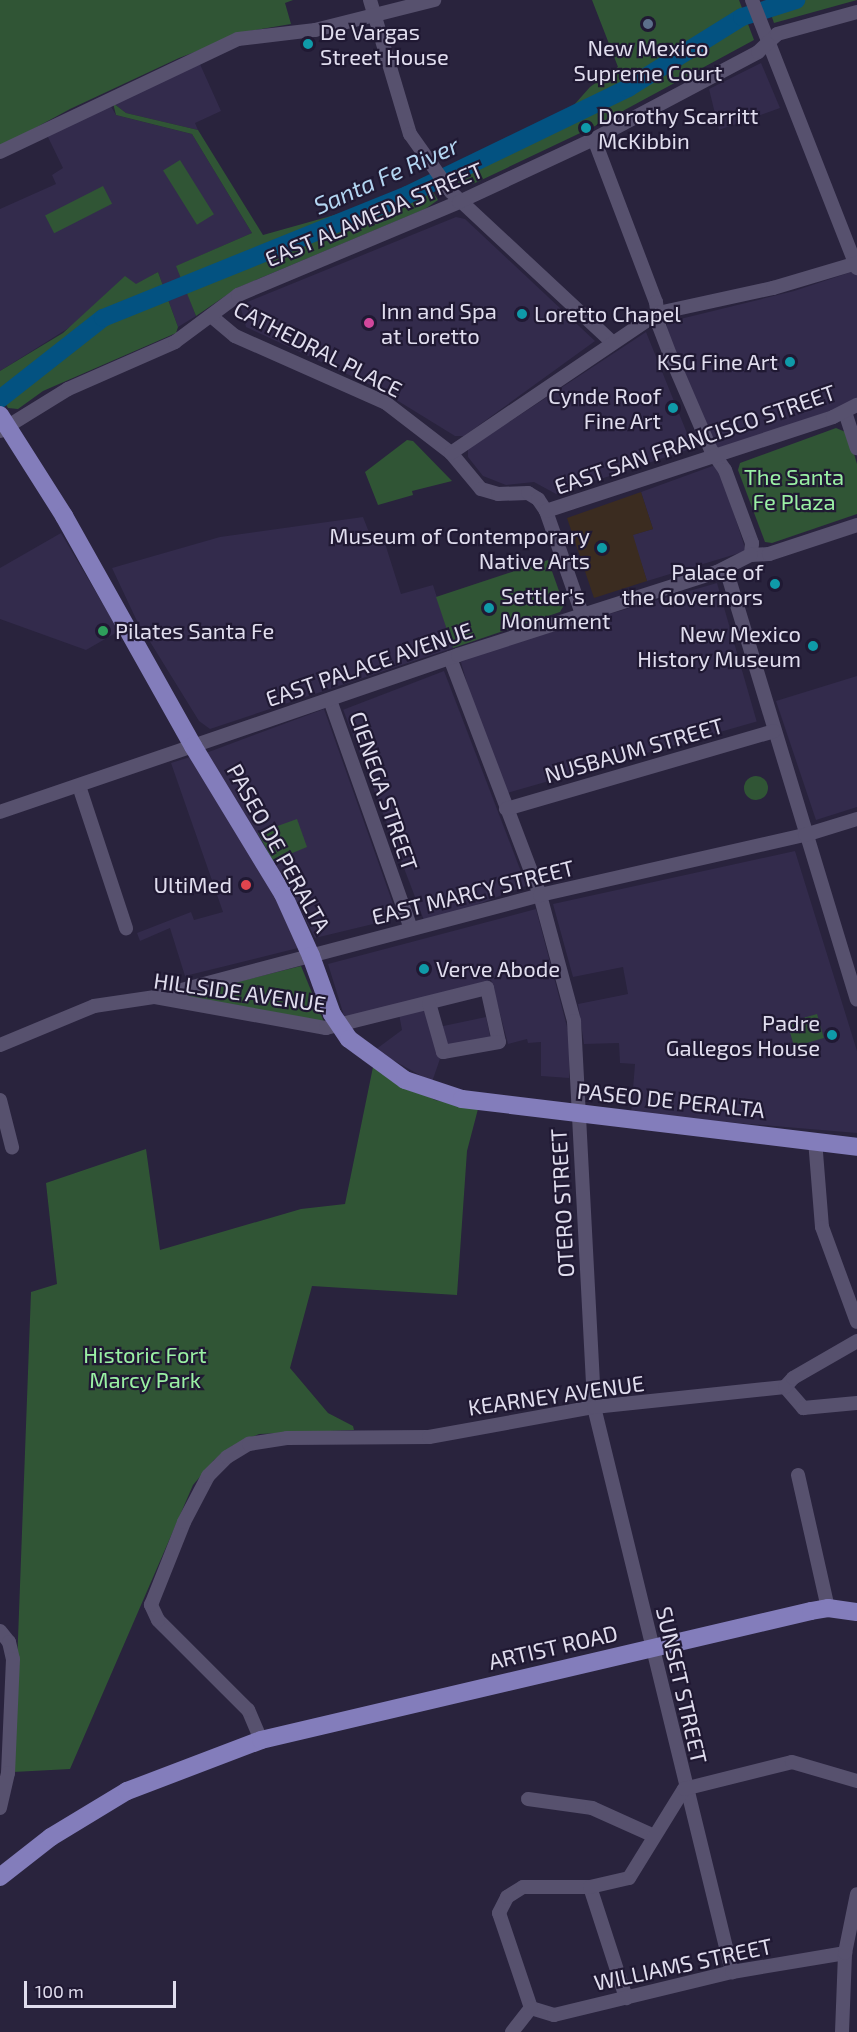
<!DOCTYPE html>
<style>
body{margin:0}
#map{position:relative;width:857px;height:2032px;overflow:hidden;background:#29233d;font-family:"Exo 2",sans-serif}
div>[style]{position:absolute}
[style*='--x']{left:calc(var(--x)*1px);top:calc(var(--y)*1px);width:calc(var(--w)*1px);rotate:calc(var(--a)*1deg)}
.built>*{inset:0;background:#332b4c;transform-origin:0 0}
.education>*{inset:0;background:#3b2c20}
.green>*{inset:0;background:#305535;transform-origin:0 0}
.round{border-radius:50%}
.river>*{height:18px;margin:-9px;padding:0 9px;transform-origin:9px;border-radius:9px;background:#035281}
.minor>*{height:14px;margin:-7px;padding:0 7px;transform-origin:7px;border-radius:7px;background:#57516e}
.major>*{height:18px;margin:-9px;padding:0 9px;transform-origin:9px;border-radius:9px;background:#837dbb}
.dots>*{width:16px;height:16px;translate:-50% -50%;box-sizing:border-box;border:3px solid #201933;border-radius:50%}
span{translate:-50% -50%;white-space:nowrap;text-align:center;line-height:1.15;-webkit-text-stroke:4.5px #201933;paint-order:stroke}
.poi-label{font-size:22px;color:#e0ddee}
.left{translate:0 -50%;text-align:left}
.right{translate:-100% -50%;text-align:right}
.street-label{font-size:22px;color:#e0ddee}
.park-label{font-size:22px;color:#9af0a4}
.water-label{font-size:24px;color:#b3d5f1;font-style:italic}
.scale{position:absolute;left:24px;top:1981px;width:152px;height:27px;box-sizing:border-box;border:3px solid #e0ddee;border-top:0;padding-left:8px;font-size:18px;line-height:21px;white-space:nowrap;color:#e0ddee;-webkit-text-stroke:4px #201933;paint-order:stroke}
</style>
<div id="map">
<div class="built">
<div style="clip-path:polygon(199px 62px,221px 111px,195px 123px,198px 130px,126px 113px,113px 103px)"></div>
<div style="clip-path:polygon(761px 63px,780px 108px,719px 130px,709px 89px)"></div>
<div style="clip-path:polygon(110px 105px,116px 115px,192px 134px,252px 233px,177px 266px,196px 316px,178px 327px,158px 272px,0 371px,0 209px,56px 184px,52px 175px,63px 168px,47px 135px)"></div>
<div style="clip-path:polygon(456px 217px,465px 219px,595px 341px,464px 436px,455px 436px,377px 388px,246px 327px,240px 305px)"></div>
<div style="clip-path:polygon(857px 270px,857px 401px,728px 448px,715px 448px,666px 328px,668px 322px,794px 291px)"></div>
<div style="clip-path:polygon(646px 332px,693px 448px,556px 494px,534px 482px,506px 485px,483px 476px,468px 457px,468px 449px)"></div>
<div style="clip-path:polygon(718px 464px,746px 551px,647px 581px,632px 535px,653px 529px,641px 492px)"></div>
<div style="clip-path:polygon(363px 517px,372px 540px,383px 537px,401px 594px,433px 585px,453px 648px,210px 729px,199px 721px,136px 619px,112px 568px,220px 537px)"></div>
<div style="clip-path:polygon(61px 533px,119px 631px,86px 650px,0 619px,0 568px)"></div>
<div style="left:717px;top:583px;width:144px;height:268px;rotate:74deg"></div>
<div style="left:444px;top:671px;width:230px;height:108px;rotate:69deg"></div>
<div style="clip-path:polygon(857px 676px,857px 807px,816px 820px,776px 701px)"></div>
<div style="clip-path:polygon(324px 709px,398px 918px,315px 938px,286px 881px,206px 753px)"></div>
<div style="clip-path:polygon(190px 757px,274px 895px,298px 948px,185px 976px,170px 928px,140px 941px,137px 933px,191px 912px,194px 920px,223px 912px,171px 763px)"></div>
<div style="clip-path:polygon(795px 851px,857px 1051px,857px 1133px,631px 1114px,635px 1064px,620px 1063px,619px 1043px,584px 1044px,578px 1004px,628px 994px,623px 967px,573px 977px,553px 904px)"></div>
<div style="clip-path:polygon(536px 909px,570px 1038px,569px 1078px,541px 1076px,541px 1042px,528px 1043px,527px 1039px,508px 1044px,491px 980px,345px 1019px,328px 964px)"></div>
<div style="clip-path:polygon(427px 1007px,442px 1053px,432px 1082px,375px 1050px,402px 1030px,399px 1014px)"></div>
<div style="left:486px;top:1017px;width:24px;height:46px;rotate:78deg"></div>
</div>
<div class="education">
<div style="clip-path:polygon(641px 492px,653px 529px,633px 535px,647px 581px,594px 598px,567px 518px)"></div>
</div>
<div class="green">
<div style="clip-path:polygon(0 0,293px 0,285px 3px,291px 24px,250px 31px,179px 58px,70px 109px,0 147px)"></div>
<div style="clip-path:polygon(592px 0,739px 0,754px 40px,595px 126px,475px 183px,461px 186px,447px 168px,566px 114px,590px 87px,618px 67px)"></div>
<div style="clip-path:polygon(766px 0,857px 0,774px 23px)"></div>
<div style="clip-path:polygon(113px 103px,126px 113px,198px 130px,263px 235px,370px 205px,424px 177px,438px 200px,425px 209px,237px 288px,196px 316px,176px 266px,252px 233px,192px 134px,116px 115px)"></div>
<div style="left:180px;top:160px;width:64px;height:20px;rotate:58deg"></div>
<div style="left:103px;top:186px;width:20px;height:65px;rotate:63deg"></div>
<div style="clip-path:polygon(158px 272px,178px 327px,176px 333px,43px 391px,18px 409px,8px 408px,0 394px,0 371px,63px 333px,125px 276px,136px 284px)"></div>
<div style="clip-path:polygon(836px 428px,848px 433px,857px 464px,857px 514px,772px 543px,765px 542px,738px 470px,740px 463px)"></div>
<div style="clip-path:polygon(407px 440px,413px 441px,452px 481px,412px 491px,413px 495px,378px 505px,365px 472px)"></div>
<div style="clip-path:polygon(548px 560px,564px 605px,560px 612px,453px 648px,436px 597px)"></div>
<div class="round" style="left:744px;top:776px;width:24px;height:24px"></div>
<div style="clip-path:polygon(297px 819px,307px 847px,273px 861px,258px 833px)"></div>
<div style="clip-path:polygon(301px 966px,324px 1022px,188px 999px,186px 995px)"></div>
<div style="left:817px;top:1014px;width:25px;height:31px;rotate:74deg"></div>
<div style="clip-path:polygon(373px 1067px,435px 1100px,478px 1109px,467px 1151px,457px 1295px,312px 1286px,290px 1368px,328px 1413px,353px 1426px,354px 1430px,259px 1434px,232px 1446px,214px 1460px,193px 1485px,70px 1769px,13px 1772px,31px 1292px,57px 1284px,46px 1183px,146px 1149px,160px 1250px,301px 1209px,345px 1204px)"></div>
</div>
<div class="river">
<div style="--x:0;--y:399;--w:131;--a:-38.2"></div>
<div style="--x:103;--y:318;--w:328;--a:-22"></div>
<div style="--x:407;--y:195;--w:246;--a:-25.8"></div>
<div style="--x:628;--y:88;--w:134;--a:-31.9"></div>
<div style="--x:742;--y:17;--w:57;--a:-17.5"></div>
</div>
<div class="minor">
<div style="--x:370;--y:0;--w:140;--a:73.4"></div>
<div style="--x:410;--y:134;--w:71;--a:54.7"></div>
<div style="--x:451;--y:192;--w:221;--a:43"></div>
<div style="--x:752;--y:0;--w:288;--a:68.6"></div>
<div style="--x:594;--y:139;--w:174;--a:69.2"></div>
<div style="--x:656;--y:302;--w:24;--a:83"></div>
<div style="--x:659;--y:326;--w:31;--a:69"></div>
<div style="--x:670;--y:355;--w:103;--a:66.7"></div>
<div style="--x:711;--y:450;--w:24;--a:55"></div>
<div style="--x:725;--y:470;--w:78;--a:69.7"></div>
<div style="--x:752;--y:543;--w:12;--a:95"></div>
<div style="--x:0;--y:152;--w:263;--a:-25.4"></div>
<div style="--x:238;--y:39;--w:78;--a:-6.7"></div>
<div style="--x:315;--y:30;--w:123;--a:-14.1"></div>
<div style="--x:211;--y:316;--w:31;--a:40"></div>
<div style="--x:235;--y:336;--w:165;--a:23.9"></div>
<div style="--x:386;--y:403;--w:82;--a:37.6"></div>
<div style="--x:451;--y:453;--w:47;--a:50.2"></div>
<div style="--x:481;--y:489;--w:18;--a:16"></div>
<div style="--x:498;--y:494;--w:30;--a:-2"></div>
<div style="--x:528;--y:493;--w:12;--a:31"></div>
<div style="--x:538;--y:499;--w:14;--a:56"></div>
<div style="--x:546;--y:511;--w:109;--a:70.7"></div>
<div style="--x:845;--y:412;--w:38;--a:72"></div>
<div style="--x:0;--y:431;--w:80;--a:-31.7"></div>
<div style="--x:68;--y:389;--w:117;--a:-23.7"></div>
<div style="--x:175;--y:342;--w:79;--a:-36.7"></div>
<div style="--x:238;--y:295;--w:240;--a:-22.8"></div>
<div style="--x:459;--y:202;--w:149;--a:-25"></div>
<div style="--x:594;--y:139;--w:186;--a:-27.9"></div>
<div style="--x:758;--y:52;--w:26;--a:-43"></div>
<div style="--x:777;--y:34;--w:83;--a:-15.4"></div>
<div style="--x:451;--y:453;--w:250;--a:-34.1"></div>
<div style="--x:658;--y:313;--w:118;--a:-12.3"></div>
<div style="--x:773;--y:288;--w:88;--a:-16.6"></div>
<div style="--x:546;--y:511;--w:302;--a:-18.1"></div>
<div style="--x:833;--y:417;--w:27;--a:-27"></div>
<div style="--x:751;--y:555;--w:18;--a:-3"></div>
<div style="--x:769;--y:554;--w:93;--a:-18.2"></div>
<div style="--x:726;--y:569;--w:450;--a:73.1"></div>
<div style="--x:450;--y:658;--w:254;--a:69.2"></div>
<div style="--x:540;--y:895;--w:131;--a:74.9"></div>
<div style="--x:574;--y:1021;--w:387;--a:87"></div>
<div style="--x:594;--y:1407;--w:582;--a:76.27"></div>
<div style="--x:330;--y:700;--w:243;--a:70.5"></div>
<div style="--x:79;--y:786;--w:150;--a:71.7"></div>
<div style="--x:506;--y:809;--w:279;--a:-16.2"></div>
<div style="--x:0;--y:812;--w:484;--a:-18.9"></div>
<div style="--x:458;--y:655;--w:272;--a:-17.8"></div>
<div style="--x:717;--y:572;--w:38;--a:-27"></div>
<div style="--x:155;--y:997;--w:398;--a:-14.8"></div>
<div style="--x:540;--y:895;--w:272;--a:-12.8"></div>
<div style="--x:805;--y:835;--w:54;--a:-17.1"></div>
<div style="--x:0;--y:1045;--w:102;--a:-22.5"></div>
<div style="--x:94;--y:1006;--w:62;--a:-8.4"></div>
<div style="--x:155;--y:997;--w:174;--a:10.3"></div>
<div style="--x:326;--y:1028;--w:166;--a:-14"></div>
<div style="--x:487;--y:988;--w:55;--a:77.5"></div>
<div style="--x:499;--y:1042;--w:57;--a:169.9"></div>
<div style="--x:443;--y:1052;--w:51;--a:-105.9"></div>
<div style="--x:0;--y:1100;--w:49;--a:75.7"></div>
<div style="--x:815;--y:1140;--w:87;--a:85.4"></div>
<div style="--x:822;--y:1227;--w:101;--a:69.8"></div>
<div style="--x:785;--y:1387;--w:28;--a:49"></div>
<div style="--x:803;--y:1408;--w:54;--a:-5.3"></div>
<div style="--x:798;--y:1475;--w:136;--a:77.3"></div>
<div style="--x:0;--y:1631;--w:14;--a:51"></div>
<div style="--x:9;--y:1642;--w:17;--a:77"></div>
<div style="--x:13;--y:1659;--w:114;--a:92.5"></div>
<div style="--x:8;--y:1773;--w:36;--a:103"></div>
<div style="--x:261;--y:1740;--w:33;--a:-113"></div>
<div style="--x:248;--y:1710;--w:127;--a:-135"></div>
<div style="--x:158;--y:1620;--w:17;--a:-115"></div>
<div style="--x:151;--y:1605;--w:89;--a:-68.3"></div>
<div style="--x:184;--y:1522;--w:52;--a:-62.4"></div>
<div style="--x:208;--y:1476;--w:27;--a:-45"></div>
<div style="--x:227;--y:1457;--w:26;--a:-31"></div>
<div style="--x:249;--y:1444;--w:38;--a:-9"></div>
<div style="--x:287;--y:1438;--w:142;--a:-0.4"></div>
<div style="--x:429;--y:1437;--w:168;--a:-10.3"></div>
<div style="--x:594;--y:1407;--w:192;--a:-6"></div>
<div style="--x:785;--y:1387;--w:12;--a:-48"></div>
<div style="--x:793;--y:1378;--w:74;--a:-30"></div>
<div style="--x:528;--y:1799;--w:65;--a:8"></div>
<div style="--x:592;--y:1808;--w:68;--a:24.3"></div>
<div style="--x:590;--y:1887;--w:117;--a:72"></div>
<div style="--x:531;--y:2008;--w:100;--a:-108.6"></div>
<div style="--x:499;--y:1913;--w:18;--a:-63"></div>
<div style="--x:507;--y:1897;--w:19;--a:-32"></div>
<div style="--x:523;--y:1887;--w:67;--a:0"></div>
<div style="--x:590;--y:1887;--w:40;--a:-13"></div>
<div style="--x:629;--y:1878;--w:105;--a:-58.3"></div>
<div style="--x:684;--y:1789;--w:111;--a:-14"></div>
<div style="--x:792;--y:1762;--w:68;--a:16.3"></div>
<div style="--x:531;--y:2008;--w:24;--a:17"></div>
<div style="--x:554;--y:2015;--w:183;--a:-13.6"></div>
<div style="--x:732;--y:1972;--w:115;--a:-9.5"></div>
<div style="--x:512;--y:2032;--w:31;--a:-52"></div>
<div style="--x:842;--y:2032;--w:79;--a:-87.8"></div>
<div style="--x:845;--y:1953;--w:60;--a:-78.5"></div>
</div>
<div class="major">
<div style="--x:0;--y:415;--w:120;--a:57.6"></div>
<div style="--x:64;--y:516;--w:264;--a:60.7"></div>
<div style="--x:193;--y:746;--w:173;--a:58.7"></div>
<div style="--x:283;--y:894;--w:68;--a:65.7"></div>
<div style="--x:311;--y:956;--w:62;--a:70.1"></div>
<div style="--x:332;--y:1014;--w:30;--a:56"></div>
<div style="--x:349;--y:1039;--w:69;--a:36.2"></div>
<div style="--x:405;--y:1080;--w:60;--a:18.4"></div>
<div style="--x:462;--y:1099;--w:398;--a:6.9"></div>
<div style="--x:0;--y:1877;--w:65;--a:-38.1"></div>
<div style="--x:51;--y:1837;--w:89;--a:-31.2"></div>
<div style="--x:127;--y:1791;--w:143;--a:-20.8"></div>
<div style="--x:261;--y:1740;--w:565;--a:-13.2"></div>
<div style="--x:811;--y:1611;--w:17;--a:-10"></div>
<div style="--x:828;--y:1608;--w:29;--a:8"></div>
</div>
<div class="dots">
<div style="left:648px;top:24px;background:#5c6f8a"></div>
<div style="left:308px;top:44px;background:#0f9aa8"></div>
<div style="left:586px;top:128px;background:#0f9aa8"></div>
<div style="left:522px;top:314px;background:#0f9aa8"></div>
<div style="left:369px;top:323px;background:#d1479c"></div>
<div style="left:790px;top:362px;background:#0f9aa8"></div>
<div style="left:673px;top:408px;background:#0f9aa8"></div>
<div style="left:602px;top:548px;background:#0f9aa8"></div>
<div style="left:775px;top:584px;background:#0f9aa8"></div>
<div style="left:489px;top:608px;background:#0f9aa8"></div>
<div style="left:103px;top:631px;background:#2e9e5b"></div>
<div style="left:813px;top:646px;background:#0f9aa8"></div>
<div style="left:246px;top:885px;background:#e0444e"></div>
<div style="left:424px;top:969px;background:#0f9aa8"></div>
<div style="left:832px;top:1035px;background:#0f9aa8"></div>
</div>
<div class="poi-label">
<span class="left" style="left:320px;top:44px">De Vargas<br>Street House</span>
<span style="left:648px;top:60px">New Mexico<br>Supreme Court</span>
<span class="left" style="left:598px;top:128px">Dorothy Scarritt<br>McKibbin</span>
<span class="left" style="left:381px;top:323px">Inn and Spa<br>at Loretto</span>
<span class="left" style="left:534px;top:314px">Loretto Chapel</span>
<span class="right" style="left:778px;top:362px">KSG Fine Art</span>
<span class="right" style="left:661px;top:408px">Cynde Roof<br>Fine Art</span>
<span class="right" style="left:590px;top:548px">Museum of Contemporary<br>Native Arts</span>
<span class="right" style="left:763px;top:584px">Palace of<br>the Governors</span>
<span class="left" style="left:501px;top:608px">Settler's<br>Monument</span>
<span class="left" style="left:115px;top:631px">Pilates Santa Fe</span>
<span class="right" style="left:801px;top:646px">New Mexico<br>History Museum</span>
<span class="right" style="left:232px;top:885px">UltiMed</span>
<span class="left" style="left:436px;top:969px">Verve Abode</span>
<span class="right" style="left:820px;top:1035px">Padre<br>Gallegos House</span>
</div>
<div class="street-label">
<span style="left:374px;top:214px;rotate:-23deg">EAST ALAMEDA STREET</span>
<span style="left:318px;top:349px;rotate:27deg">CATHEDRAL PLACE</span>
<span style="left:695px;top:439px;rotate:-19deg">EAST SAN FRANCISCO STREET</span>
<span style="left:369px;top:664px;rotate:-19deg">EAST PALACE AVENUE</span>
<span style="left:634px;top:750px;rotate:-16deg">NUSBAUM STREET</span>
<span style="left:384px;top:791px;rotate:71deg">CIENEGA STREET</span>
<span style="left:279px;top:848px;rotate:61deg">PASEO DE PERALTA</span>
<span style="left:473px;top:892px;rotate:-14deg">EAST MARCY STREET</span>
<span style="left:240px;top:992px;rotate:8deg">HILLSIDE AVENUE</span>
<span style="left:671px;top:1100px;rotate:6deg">PASEO DE PERALTA</span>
<span style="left:562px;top:1203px;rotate:-93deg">OTERO STREET</span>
<span style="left:556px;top:1395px;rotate:-8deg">KEARNEY AVENUE</span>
<span style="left:553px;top:1647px;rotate:-13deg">ARTIST ROAD</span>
<span style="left:682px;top:1685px;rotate:77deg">SUNSET STREET</span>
<span style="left:683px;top:1964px;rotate:-12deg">WILLIAMS STREET</span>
</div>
<div class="park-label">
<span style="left:794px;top:489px">The Santa<br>Fe Plaza</span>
<span style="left:145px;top:1367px">Historic Fort<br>Marcy Park</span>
</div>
<div class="water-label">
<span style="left:386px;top:175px;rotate:-24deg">Santa Fe River</span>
</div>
<div class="scale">100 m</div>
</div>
